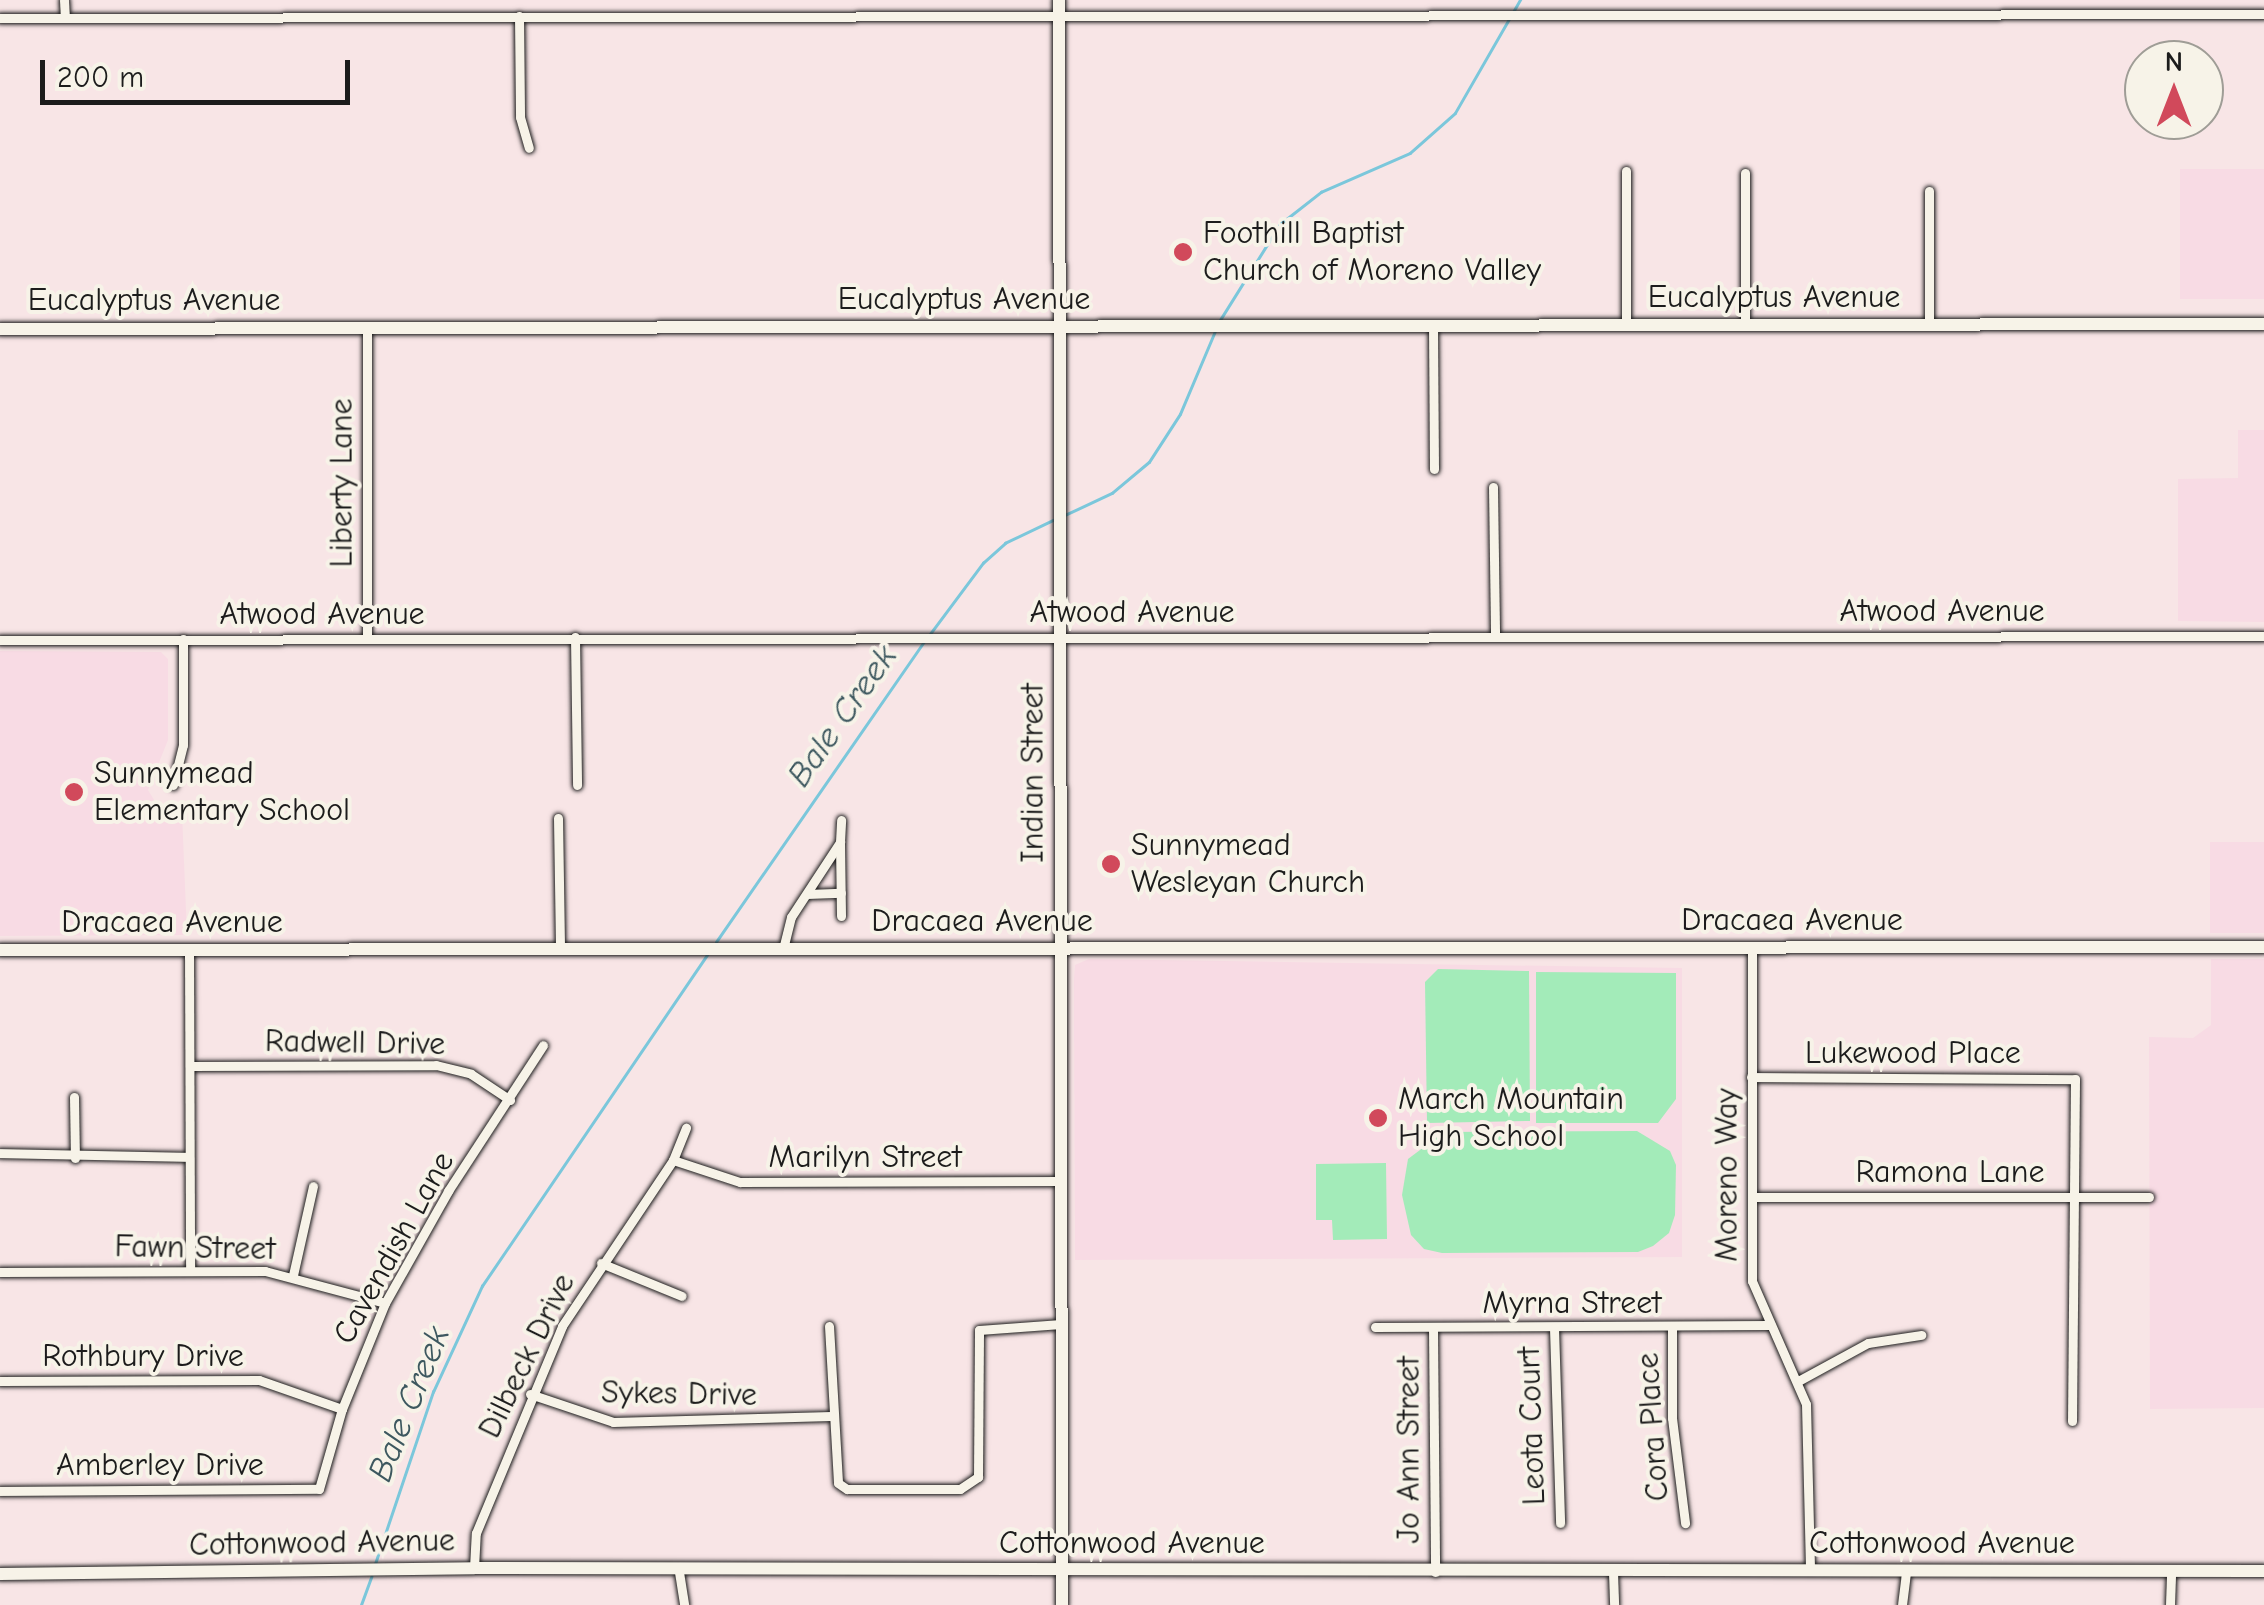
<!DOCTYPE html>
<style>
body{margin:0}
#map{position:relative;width:2264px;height:1605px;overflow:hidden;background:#f8e5e6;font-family:"Comic Neue",sans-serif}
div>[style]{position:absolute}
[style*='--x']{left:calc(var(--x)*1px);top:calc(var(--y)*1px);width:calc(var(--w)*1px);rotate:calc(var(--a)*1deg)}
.built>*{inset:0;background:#f8dbe4;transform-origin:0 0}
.green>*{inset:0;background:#a3ebb9}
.stream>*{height:2.5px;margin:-1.25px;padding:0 1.25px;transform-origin:1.25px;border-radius:1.25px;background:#7bc7db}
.roads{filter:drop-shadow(0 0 2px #1c1c1c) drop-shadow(0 0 2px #1c1c1c)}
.street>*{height:9px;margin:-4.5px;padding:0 4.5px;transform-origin:4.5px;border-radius:4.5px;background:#f7f3e8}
.secondary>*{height:12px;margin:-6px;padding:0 6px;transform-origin:6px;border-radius:6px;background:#f7f3e8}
.dots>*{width:28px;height:28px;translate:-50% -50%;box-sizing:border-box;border:5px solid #f7f3e8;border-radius:50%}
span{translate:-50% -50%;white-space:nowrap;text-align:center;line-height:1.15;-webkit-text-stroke:8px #f7f3e8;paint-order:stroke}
.poi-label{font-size:32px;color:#1c1c1c}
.left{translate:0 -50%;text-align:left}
.street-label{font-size:32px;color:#1c1c1c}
.water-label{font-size:35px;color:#3d585f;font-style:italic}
.north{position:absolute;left:2124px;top:40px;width:100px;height:100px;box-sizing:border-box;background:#f7f3e8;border:2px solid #9f9d96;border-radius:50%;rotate:0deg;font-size:28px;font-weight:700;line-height:40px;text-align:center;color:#1c1c1c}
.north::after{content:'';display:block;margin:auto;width:35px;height:45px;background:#d1495b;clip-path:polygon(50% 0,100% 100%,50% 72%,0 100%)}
.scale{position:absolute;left:40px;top:60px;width:310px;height:45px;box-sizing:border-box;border:5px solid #1c1c1c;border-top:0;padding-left:12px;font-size:30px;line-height:35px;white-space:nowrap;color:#1c1c1c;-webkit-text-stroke:8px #f7f3e8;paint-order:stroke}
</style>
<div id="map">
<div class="built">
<div style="left:2180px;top:169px;width:84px;height:130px"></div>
<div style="clip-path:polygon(2238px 430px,2264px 430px,2264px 622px,2178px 621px,2178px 479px,2238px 478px)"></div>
<div style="clip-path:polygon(0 651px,161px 652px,168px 659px,168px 740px,148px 790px,159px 808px,182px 813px,187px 935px,0 936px)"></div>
<div style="left:2210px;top:842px;width:54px;height:91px"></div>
<div style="clip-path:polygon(1089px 959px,1682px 968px,1682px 1257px,1075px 1260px,1074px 980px,1075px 965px)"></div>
<div style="clip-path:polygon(2211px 959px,2264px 959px,2264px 1408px,2150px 1409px,2149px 1037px,2193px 1038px,2211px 1025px)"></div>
</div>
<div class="green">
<div style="clip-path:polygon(1438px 969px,1529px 971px,1530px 1121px,1427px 1123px,1425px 982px)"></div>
<div style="clip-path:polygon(1536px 972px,1676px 973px,1676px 1099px,1658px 1123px,1536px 1123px)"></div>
<div style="clip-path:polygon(1637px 1131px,1670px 1151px,1676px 1165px,1675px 1215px,1669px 1233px,1653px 1246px,1638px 1252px,1442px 1253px,1424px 1249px,1411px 1235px,1402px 1195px,1408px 1159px,1444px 1132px)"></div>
<div style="clip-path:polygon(1386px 1163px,1387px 1239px,1333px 1240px,1332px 1220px,1316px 1220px,1316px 1164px)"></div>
</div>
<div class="stream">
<div style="--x:1513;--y:12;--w:14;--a:-60"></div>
<div style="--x:1220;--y:320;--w:113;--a:-58"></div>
<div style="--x:1280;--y:224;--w:52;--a:-38"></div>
<div style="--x:1321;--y:192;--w:97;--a:-23.7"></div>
<div style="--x:1410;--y:153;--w:60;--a:-41.6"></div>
<div style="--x:1455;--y:113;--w:108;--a:-60.1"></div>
<div style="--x:1065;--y:515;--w:52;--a:-25.1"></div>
<div style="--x:1112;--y:493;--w:48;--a:-40"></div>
<div style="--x:1149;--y:462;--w:57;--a:-57.1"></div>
<div style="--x:1180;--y:414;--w:90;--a:-67.1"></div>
<div style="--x:930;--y:634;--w:89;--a:-53.3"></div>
<div style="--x:983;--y:563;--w:30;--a:-42"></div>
<div style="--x:1005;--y:543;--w:53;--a:-25.6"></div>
<div style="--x:716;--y:942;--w:367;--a:-55.3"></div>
<div style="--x:375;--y:1564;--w:182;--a:-71.4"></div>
<div style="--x:433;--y:1392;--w:117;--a:-65.2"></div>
<div style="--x:482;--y:1286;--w:404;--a:-55.8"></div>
<div style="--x:361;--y:1605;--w:30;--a:-70"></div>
</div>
<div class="roads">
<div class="street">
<div style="--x:64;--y:0;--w:17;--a:87"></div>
<div style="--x:519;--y:16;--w:101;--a:89.4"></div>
<div style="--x:520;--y:117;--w:32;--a:74"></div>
<div style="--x:0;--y:18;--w:2264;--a:-0.1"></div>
<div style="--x:1626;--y:171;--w:154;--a:90"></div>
<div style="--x:1745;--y:173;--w:152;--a:90"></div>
<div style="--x:1929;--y:191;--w:134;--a:90"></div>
<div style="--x:1433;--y:326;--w:143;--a:89.6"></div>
<div style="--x:367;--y:327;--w:312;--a:90"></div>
<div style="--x:1493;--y:487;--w:149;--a:89.2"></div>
<div style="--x:575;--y:637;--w:148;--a:89.2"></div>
<div style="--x:0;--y:640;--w:2264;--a:-0.1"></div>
<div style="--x:173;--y:785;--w:41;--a:-76"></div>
<div style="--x:183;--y:745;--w:106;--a:-90"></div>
<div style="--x:558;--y:818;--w:129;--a:89.1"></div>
<div style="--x:840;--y:843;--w:73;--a:89.2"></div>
<div style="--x:807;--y:894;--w:34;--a:-2"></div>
<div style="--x:1752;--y:948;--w:333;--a:90"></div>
<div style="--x:1752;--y:1281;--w:134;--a:66.3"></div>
<div style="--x:1806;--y:1404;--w:167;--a:88.6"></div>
<div style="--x:189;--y:949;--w:322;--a:89.8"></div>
<div style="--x:783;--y:949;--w:33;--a:-76"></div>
<div style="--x:791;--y:917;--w:90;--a:-56.8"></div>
<div style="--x:840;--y:842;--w:22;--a:-87"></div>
<div style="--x:190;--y:1066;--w:246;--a:-0.2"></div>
<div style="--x:436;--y:1065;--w:36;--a:14"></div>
<div style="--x:471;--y:1074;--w:47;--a:33.7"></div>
<div style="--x:1751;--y:1077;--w:324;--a:0.4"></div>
<div style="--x:2075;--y:1079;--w:342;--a:90.5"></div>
<div style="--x:74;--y:1097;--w:61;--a:89.1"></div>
<div style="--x:0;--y:1153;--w:189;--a:1.2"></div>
<div style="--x:673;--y:1160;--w:71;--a:18.2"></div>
<div style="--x:740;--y:1182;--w:321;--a:-0.2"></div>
<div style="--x:1752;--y:1197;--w:397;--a:0"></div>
<div style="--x:601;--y:1263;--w:87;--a:22.2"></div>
<div style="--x:0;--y:1272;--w:265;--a:-0.2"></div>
<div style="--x:265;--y:1271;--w:124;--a:14.9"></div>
<div style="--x:293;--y:1275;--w:91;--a:-77.3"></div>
<div style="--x:829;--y:1326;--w:157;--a:86.7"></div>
<div style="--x:838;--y:1483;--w:11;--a:34"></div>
<div style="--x:847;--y:1489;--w:113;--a:0"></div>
<div style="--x:960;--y:1489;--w:22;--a:-34"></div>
<div style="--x:978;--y:1477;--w:147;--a:-89.6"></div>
<div style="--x:979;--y:1330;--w:82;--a:-4.2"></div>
<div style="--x:1375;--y:1327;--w:394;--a:-0.3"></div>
<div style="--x:1433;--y:1328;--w:244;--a:89.5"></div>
<div style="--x:1554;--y:1328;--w:195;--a:88.2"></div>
<div style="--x:1672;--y:1328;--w:90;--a:90"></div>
<div style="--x:1672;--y:1418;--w:106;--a:82.9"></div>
<div style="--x:1800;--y:1380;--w:77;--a:-28.6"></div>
<div style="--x:1868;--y:1343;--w:54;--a:-8.6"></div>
<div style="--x:0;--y:1381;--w:259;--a:-0.2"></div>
<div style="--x:259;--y:1380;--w:88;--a:19.3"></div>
<div style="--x:530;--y:1394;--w:88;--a:18.6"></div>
<div style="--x:613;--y:1422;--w:218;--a:-1.6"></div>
<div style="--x:0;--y:1491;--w:319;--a:-0.4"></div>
<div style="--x:319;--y:1489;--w:83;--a:-74"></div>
<div style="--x:342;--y:1409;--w:114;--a:-67.9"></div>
<div style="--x:385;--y:1303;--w:129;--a:-60.6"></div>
<div style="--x:448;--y:1191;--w:174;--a:-56.9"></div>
<div style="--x:474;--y:1568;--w:35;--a:-87"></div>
<div style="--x:476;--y:1533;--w:224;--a:-67.4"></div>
<div style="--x:562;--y:1326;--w:200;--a:-56.2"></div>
<div style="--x:673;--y:1160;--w:35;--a:-68"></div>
<div style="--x:679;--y:1572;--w:33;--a:81"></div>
<div style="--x:1613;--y:1572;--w:33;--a:88"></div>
<div style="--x:1902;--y:1605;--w:35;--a:-83"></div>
<div style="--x:2170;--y:1605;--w:35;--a:-88"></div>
</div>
<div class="secondary">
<div style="--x:1059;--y:0;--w:1605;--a:89.89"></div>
<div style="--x:0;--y:329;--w:2264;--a:-0.13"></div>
<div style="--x:0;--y:950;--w:2264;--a:-0.08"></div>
<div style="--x:0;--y:1574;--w:474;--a:-0.7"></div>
<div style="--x:474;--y:1568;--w:1790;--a:0.1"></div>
</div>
</div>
<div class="dots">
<div style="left:1183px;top:252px;background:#d1495b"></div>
<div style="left:74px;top:792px;background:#d1495b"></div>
<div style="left:1111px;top:864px;background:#d1495b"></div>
<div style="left:1378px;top:1118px;background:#d1495b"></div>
</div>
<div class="poi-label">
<span class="left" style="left:1203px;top:252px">Foothill Baptist<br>Church of Moreno Valley</span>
<span class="left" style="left:94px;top:792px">Sunnymead<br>Elementary School</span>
<span class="left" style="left:1131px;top:864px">Sunnymead<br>Wesleyan Church</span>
<span class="left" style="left:1398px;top:1118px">March Mountain<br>High School</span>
</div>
<div class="street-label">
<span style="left:1774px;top:297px">Eucalyptus Avenue</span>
<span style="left:964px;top:299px">Eucalyptus Avenue</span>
<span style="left:154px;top:300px">Eucalyptus Avenue</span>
<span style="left:342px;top:483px;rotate:-90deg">Liberty Lane</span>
<span style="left:1942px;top:611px">Atwood Avenue</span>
<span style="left:1132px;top:612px">Atwood Avenue</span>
<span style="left:322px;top:614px">Atwood Avenue</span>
<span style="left:1033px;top:773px;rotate:-90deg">Indian Street</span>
<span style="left:1792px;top:920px">Dracaea Avenue</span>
<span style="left:982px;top:921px">Dracaea Avenue</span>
<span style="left:172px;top:922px">Dracaea Avenue</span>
<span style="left:355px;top:1043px;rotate:1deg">Radwell Drive</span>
<span style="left:1913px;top:1053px">Lukewood Place</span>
<span style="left:865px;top:1157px">Marilyn Street</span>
<span style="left:1950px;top:1172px">Ramona Lane</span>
<span style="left:1727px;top:1175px;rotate:-90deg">Moreno Way</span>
<span style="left:195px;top:1248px;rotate:1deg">Fawn Street</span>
<span style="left:394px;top:1248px;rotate:-61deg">Cavendish Lane</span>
<span style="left:1572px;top:1303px">Myrna Street</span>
<span style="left:143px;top:1356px">Rothbury Drive</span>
<span style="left:527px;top:1356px;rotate:-64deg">Dilbeck Drive</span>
<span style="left:679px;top:1394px;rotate:1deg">Sykes Drive</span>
<span style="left:1532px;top:1426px;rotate:-92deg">Leota Court</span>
<span style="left:1653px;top:1427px;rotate:-94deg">Cora Place</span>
<span style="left:1409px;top:1450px;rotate:-90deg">Jo Ann Street</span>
<span style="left:160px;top:1465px">Amberley Drive</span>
<span style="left:322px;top:1543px;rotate:-1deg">Cottonwood Avenue</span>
<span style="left:1132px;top:1543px">Cottonwood Avenue</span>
<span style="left:1942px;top:1543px">Cottonwood Avenue</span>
</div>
<div class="water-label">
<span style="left:842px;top:716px;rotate:-55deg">Bale Creek</span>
<span style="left:409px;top:1404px;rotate:-68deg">Bale Creek</span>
</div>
<div class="north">N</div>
<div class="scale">200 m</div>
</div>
